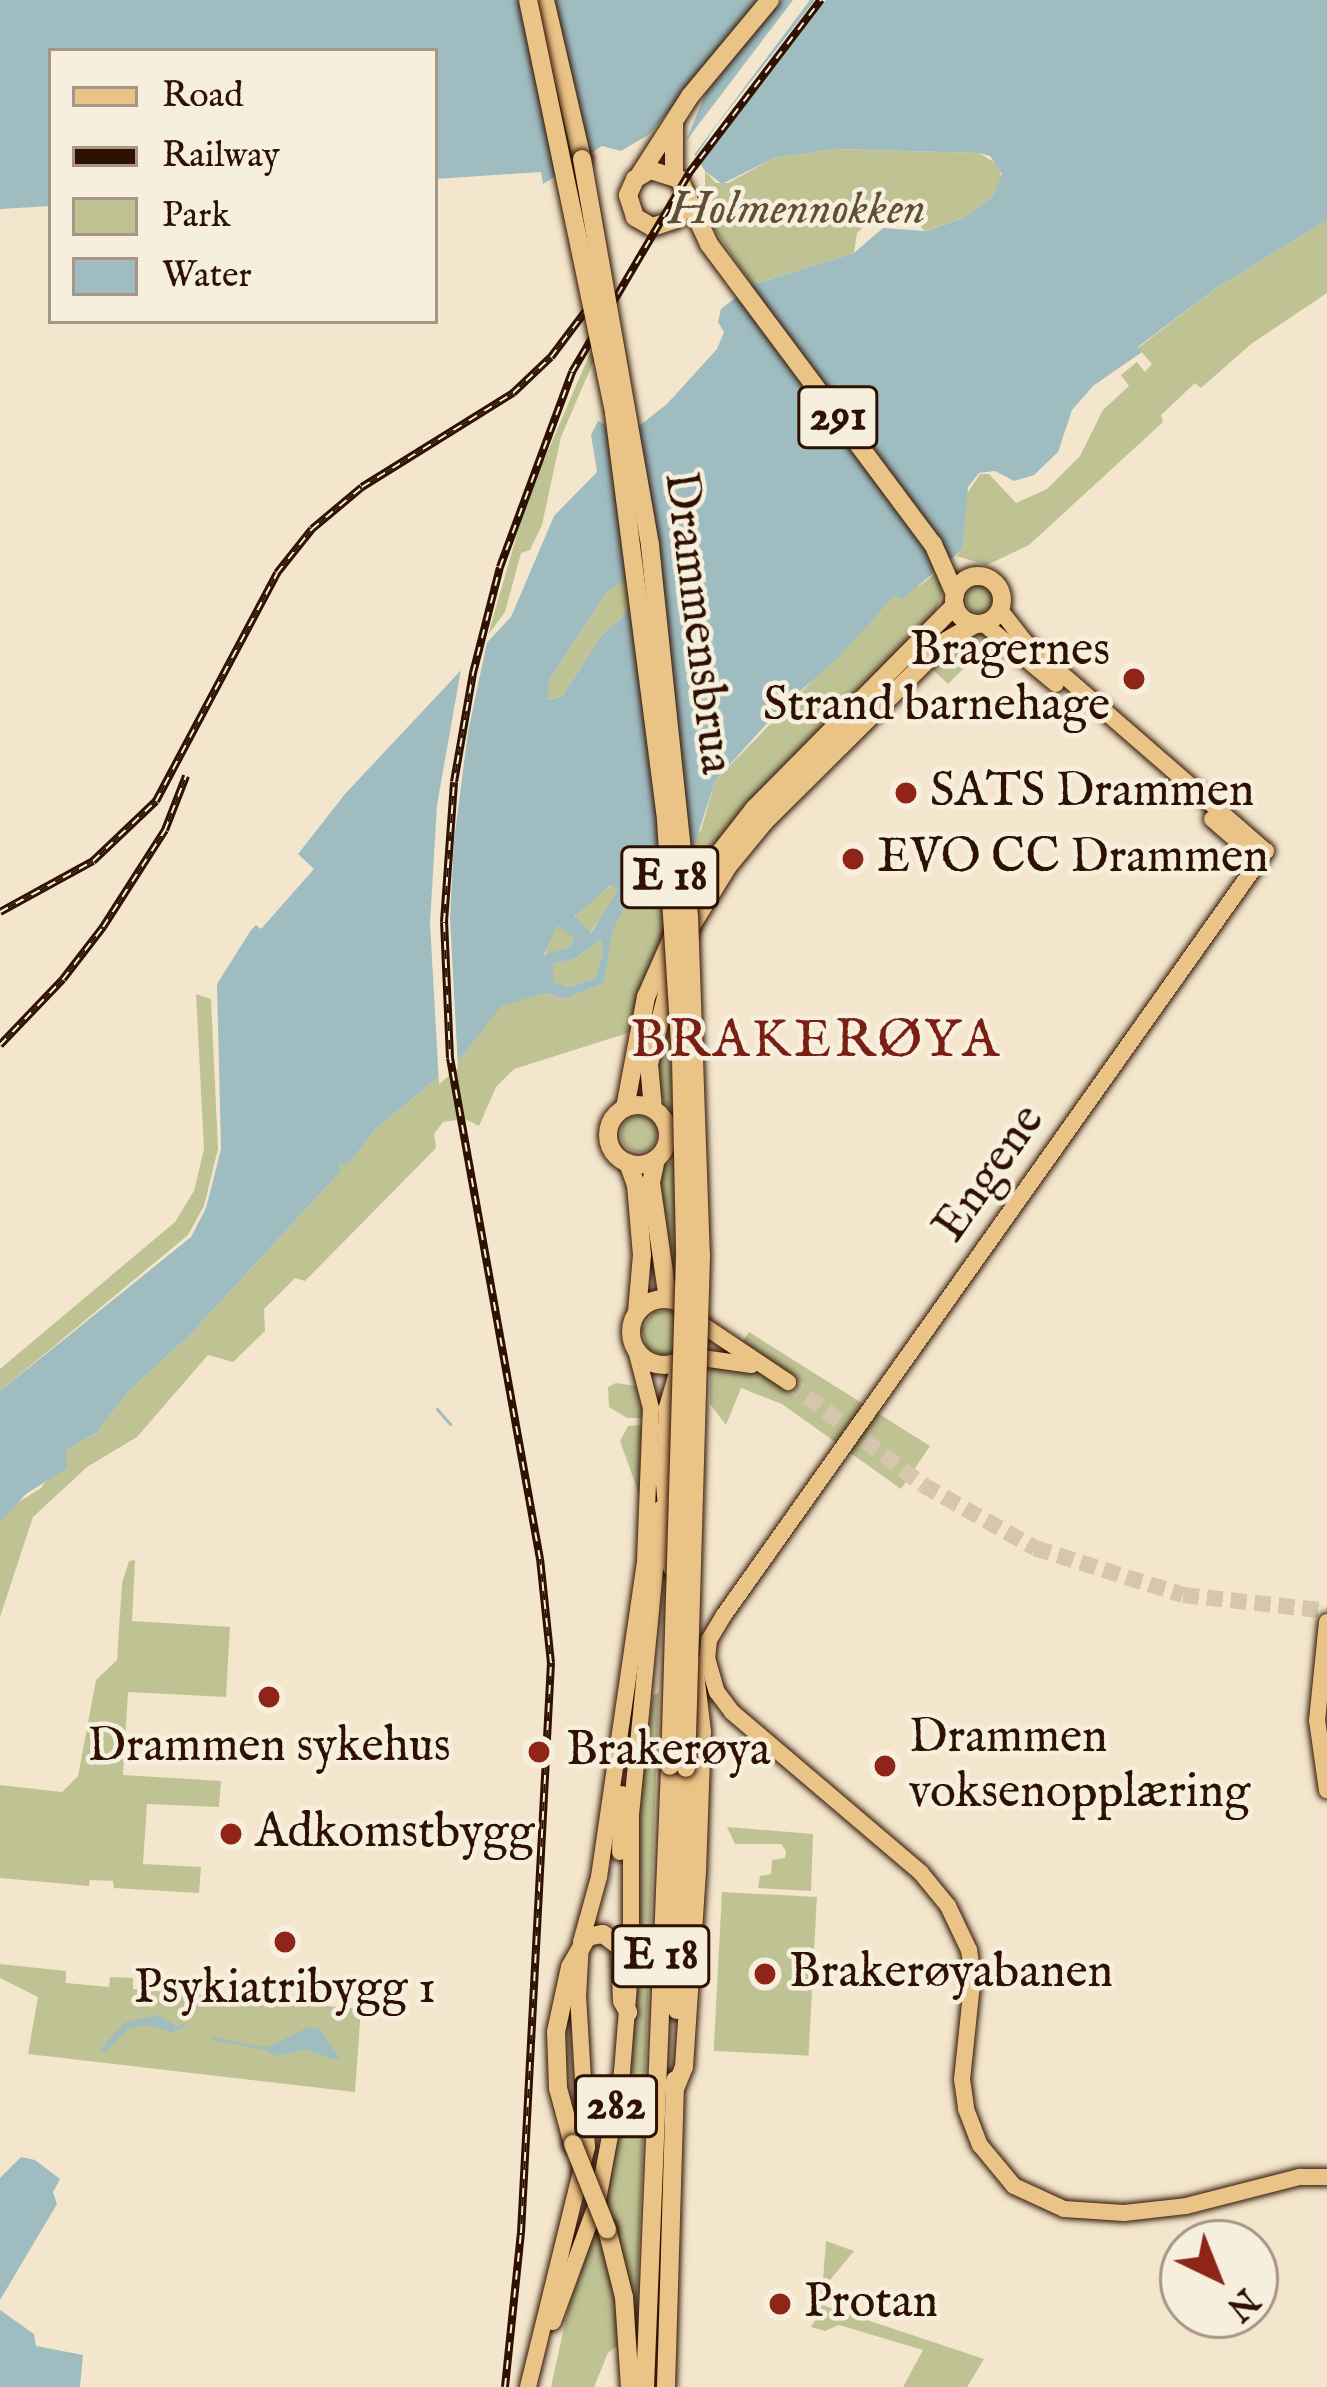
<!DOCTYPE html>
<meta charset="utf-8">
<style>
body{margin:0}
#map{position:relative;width:1327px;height:2387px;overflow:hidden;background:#f3e6cc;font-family:"IM FELL English",serif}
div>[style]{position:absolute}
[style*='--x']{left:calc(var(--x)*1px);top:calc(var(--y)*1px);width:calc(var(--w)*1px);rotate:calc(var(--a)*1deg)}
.green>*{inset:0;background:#bfc394;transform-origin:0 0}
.round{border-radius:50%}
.water>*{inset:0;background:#9fbdc1}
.pier>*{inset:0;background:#f3e6cc}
.stream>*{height:3px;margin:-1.5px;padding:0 1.5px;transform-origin:1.5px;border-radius:1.5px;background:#9fbdc1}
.major-tunnel>*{height:16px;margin-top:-8px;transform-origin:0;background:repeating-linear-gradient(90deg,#d5c6ad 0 16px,transparent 0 24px)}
.roads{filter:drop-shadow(0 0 3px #2e1100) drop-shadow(0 0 3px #2e1100)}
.major>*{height:16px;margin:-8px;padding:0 8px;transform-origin:8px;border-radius:8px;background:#eac386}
.highway>*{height:18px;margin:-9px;padding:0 9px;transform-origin:9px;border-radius:9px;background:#eac386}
.highway>.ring{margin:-9px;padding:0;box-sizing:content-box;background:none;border:18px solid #eac386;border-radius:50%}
.rail>*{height:8px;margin-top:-4px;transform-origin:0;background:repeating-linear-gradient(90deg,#f7efde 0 9px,#2e1100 0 18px);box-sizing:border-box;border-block:3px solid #2e1100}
.bridges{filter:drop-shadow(0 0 3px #2e1100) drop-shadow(0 0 3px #2e1100)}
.highway-bridge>*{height:18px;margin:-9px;padding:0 9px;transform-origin:9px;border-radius:9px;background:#eac386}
.dots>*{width:33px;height:33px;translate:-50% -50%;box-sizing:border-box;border:6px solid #f7efde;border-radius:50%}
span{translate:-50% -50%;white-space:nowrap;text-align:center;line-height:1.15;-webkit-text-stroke:9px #f7efde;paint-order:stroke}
.shield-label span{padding:3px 9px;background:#f7efde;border:3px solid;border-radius:9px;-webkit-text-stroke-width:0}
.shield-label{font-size:45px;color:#2e1100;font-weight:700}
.park-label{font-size:48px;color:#614f34;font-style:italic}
.street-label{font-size:48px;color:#2e1100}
.poi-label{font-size:48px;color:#2e1100}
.right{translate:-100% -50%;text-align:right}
.left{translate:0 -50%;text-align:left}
.quarter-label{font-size:54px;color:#7a1f14;letter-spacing:3px}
.legend{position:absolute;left:48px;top:48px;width:390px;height:276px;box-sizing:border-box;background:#f7efde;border:3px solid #a79685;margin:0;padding:15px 21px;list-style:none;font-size:36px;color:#2e1100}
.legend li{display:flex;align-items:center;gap:24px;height:60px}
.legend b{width:60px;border:3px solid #a79685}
.north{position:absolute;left:1159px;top:2219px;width:120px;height:120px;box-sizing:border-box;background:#f7efde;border:3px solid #a79685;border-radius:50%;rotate:137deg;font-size:33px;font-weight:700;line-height:48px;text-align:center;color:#2e1100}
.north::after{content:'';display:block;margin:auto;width:42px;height:54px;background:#8f2418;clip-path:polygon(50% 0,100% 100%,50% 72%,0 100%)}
</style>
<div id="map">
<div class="green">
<div style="clip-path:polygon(835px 149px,979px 153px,999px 165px,1002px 182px,993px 196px,964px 218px,925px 231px,910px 216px,875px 216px,857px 233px,854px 253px,752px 285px,705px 215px,705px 171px,716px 183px,728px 183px,774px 158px)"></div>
<div style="clip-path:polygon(1327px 220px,1327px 293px,1251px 344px,1201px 388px,1195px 383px,1161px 415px,1163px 422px,1029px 545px,987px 565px,956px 556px,962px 550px,966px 495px,980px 474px,989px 474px,1016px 503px,1047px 489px,1080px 456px,1103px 410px,1129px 386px,1121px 375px,1137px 362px,1145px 372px,1152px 364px,1138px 348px,1215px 289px)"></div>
<div style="clip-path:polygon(590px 353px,595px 358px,561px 437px,542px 525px,530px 550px,521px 553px,505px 612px,488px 635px,527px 500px)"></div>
<div style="clip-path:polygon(940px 570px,942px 593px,933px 618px,696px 874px,663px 933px,631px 1032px,514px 1069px,496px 1087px,479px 1126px,465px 1119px,443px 1122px,434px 1134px,436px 1148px,305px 1281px,295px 1278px,264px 1309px,265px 1331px,233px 1362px,208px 1355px,137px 1437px,87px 1467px,33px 1517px,0 1617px,0 1522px,14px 1505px,41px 1488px,66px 1450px,96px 1433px,130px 1390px,190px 1335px,329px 1184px,338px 1161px,345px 1166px,376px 1129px,461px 1058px,501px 1005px,545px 993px,565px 999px,604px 983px,611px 932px,629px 895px,637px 883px,670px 867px,701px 830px,715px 781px,896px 594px,919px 586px)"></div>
<div style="clip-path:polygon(621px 581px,627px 583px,630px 603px,622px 617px,602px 635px,562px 696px,547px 700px,549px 680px,607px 592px)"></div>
<div class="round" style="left:966px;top:586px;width:26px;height:26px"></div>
<div style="clip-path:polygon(975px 634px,986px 635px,1012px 657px,1015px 669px,983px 649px,948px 684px,930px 667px,950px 646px)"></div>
<div style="clip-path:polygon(612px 885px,619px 891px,590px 933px,576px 921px,576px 912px)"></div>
<div style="clip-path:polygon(553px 927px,566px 927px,574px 938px,569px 947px,545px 956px)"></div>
<div style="clip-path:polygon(600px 940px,603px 951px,595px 978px,568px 987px,553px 981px,553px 964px,575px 959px)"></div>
<div style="clip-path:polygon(196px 994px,211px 999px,218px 1149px,204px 1206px,188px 1235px,0 1391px,0 1369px,175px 1222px,194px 1191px,204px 1149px)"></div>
<div style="clip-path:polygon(668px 1003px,673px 1117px,653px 1080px)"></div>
<div class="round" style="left:621px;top:1116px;width:36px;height:36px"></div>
<div style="clip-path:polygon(674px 1161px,675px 1263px,667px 1262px,658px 1178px,663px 1166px)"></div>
<div style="clip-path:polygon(669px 1311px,676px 1314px,675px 1352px,661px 1355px,648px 1349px,641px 1329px,654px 1312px)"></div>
<div style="clip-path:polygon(749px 1332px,930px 1446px,901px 1489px,782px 1404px,756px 1394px,741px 1388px,726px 1425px,710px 1404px,710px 1362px,793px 1376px,741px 1344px)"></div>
<div style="clip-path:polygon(616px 1383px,636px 1386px,644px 1418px,627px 1418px,609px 1407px,608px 1387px)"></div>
<div style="clip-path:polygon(644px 1425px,643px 1493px,639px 1494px,620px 1441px,628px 1426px)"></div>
<div style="clip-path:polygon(135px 1560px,132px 1621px,230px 1627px,226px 1697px,128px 1692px,123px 1775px,221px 1781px,219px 1807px,147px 1804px,143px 1864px,201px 1867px,199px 1893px,114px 1888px,113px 1881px,90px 1880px,89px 1886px,0 1878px,0 1785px,62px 1792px,78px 1776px,96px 1680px,117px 1660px,122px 1583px,129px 1561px)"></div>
<div style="clip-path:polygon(659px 1693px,636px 2331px,608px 2353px,594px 2387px,551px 2387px,568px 2309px,605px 2201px,640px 1782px,653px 1695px)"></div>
<div style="clip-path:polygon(727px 1827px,813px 1834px,811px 1891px,758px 1888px,760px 1876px,771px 1874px,772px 1860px,785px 1858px,786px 1851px,781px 1844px,735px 1844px)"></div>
<div style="left:722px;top:1892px;width:95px;height:159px;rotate:3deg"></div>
<div style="clip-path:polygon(0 1964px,66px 1971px,66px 1983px,109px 1987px,110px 1977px,133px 1978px,133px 1989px,361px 2009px,355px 2092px,28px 2054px,38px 1997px,0 1978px)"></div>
<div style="clip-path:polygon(826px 2241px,854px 2251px,830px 2280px,825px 2306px,984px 2359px,967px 2387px,903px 2387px,923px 2350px,839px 2325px,825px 2331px,811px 2327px,821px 2311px,808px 2306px,816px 2279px,823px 2280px)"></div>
</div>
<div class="water">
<div style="clip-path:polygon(evenodd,0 0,1327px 0,1327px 220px,1215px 289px,1138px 347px,1142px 352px,1093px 386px,1072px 410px,1058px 452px,1034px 475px,1014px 481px,995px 471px,979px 473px,968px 487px,962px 550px,902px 599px,895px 595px,837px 659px,781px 708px,715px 781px,694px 847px,637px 883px,612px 932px,604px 983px,565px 999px,545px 993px,501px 1006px,461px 1058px,376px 1129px,345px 1167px,338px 1161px,341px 1170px,329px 1184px,190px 1335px,130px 1390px,96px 1433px,66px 1450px,67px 1468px,26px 1494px,0 1522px,0 1391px,191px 1237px,206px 1208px,221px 1149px,217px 984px,251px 930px,256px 925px,261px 929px,314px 869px,298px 854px,345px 794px,511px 617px,554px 516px,597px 472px,591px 435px,598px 421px,611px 428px,639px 426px,667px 404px,717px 349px,724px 332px,718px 322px,721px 309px,752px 285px,854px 253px,883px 228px,926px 231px,964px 218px,993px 196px,1002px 174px,990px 156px,979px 153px,835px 149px,774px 158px,722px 184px,705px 171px,682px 135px,660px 128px,621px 151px,602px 146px,543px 184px,541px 172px,435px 179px,435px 51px,51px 51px,51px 206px,0 209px,0 0,621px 582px,627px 583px,630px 603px,622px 617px,602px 635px,562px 696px,548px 700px,549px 680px,607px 592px,621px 582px,0 0,611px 885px,618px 890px,591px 933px,575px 916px,611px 885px,0 0,557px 926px,574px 938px,569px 947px,544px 955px,557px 926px,0 0,600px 940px,603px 951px,595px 978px,568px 987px,553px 981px,553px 964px,575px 959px,600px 940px)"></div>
<div style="clip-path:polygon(158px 2015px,175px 2025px,174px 2033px,148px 2025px,130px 2028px,105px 2052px,100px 2049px,126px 2022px)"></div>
<div style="clip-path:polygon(309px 2027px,320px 2030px,339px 2057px,336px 2060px,305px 2049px,276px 2056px,264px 2049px)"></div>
<div style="clip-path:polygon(21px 2157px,35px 2160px,60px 2179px,53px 2192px,57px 2204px,0 2300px,0 2178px)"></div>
<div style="clip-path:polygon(0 2310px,34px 2334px,36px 2346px,83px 2355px,80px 2387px,0 2387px)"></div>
</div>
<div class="pier">
<div style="clip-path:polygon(761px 0,782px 0,706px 92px,686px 141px,793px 0,810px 0,690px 160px,678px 140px,660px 134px,643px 142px)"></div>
<div style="clip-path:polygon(815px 0,826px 0,696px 169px,692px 162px,716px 126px)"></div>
<div style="clip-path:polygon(490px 628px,468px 732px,454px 841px,450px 918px,458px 1068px,439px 1084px,430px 923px,437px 805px,463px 658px)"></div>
</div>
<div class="stream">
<div style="--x:437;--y:1409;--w:20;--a:49"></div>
<div style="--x:175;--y:2029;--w:10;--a:-29"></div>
<div style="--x:213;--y:2038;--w:56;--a:11.3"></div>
</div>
<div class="major-tunnel">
<div style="--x:788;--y:1382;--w:170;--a:37.3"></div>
<div style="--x:923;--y:1485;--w:129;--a:29.4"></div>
<div style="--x:1035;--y:1548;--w:155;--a:17.6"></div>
<div style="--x:1183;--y:1595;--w:145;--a:6.3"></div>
</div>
<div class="roads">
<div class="major">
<div style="--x:1000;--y:610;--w:39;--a:52"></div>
<div style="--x:1024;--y:641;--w:320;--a:41"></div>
<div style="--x:1266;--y:851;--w:937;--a:125.35"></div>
<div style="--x:724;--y:1615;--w:29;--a:121"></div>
<div style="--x:709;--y:1640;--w:18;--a:96"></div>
<div style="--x:707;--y:1658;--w:35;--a:74"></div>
<div style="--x:717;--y:1692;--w:25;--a:53"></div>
<div style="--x:732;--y:1712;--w:248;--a:40.4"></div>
<div style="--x:921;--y:1873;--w:43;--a:50.7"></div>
<div style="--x:948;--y:1906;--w:49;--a:64.5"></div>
<div style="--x:969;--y:1950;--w:25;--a:81"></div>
<div style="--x:973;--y:1975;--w:105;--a:96"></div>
<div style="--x:962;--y:2079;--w:30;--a:82"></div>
<div style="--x:966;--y:2109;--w:39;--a:69"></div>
<div style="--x:980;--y:2145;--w:53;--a:50.3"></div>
<div style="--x:1014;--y:2186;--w:55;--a:24.7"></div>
<div style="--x:1064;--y:2209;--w:60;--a:3.8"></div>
<div style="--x:1124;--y:2213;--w:62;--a:-6.4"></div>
<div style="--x:1186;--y:2206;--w:118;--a:-14.3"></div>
<div style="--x:1300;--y:2177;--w:27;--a:0"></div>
<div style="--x:983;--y:623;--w:95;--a:39.9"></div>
<div style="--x:1212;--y:819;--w:62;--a:41.1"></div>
<div style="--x:695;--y:1320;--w:112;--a:33.7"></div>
<div style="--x:688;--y:1356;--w:64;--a:8.1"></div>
<div style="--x:663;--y:1482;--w:75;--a:-86.9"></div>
<div style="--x:667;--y:1407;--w:43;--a:-73.7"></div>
<div style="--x:1327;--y:1622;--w:99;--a:95.8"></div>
<div style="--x:1317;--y:1720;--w:71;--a:81.9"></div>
<div style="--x:620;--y:1852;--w:58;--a:-88"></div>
<div style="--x:553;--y:2322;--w:130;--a:-69.8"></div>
<div style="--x:598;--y:2200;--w:130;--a:-79.4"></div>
<div style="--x:622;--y:2072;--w:112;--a:-85.4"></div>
<div style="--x:631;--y:1960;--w:145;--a:-90"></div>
<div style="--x:631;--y:1815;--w:308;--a:-84.4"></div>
<div style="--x:528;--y:2387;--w:247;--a:-76.2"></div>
<div style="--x:587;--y:2147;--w:150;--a:-93.4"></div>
<div style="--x:578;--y:1997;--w:55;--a:-86.9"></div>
<div style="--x:581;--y:1942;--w:67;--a:-74.5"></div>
<div style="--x:599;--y:1877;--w:318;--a:-81.7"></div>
<div style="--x:645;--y:1562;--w:154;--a:-87.8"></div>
<div style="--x:651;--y:1408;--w:60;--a:-104.5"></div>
</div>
<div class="highway">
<div style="--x:545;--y:0;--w:163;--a:76.9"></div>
<div style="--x:674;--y:122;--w:53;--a:90"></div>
<div style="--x:640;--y:174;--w:93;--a:-57.3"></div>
<div style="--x:690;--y:96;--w:125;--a:-50.2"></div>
<div style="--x:686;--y:200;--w:21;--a:115"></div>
<div style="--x:677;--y:219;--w:26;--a:162"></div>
<div style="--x:652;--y:227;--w:20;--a:-150"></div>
<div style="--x:635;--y:217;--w:23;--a:-108"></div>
<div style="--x:628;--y:195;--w:17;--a:-66"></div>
<div style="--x:635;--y:179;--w:17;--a:-31"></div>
<div style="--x:650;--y:170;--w:30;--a:17"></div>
<div style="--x:679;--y:179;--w:72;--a:65.2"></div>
<div style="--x:709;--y:244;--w:374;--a:53.3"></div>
<div style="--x:933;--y:544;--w:55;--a:66.3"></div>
<div class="ring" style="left:954px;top:576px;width:30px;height:30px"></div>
<div style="--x:688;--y:931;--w:76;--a:-58.4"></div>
<div style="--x:728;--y:866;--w:58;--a:-50.6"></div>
<div style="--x:765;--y:821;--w:255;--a:-44.8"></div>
<div style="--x:946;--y:641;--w:34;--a:-30"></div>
<div class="ring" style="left:608px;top:1105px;width:42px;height:42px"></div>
<div style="--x:625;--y:1108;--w:113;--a:-79.3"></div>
<div style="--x:646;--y:997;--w:126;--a:-66.1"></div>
<div style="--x:697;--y:882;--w:93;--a:-52"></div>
<div style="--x:754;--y:809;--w:286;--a:-45.4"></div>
<div style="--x:653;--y:1109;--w:45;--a:-95.1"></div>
<div style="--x:649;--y:1064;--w:105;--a:-75.7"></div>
<div style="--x:656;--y:1159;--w:25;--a:102"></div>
<div style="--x:651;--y:1183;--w:117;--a:81.7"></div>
<div style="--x:628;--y:1163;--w:23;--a:70"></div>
<div style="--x:636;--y:1185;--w:70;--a:85.1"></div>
<div style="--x:642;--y:1255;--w:57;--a:95"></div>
<div class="ring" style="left:631px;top:1299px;width:48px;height:48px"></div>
<div style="--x:664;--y:1472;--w:96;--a:85.2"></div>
<div style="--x:677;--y:2010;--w:242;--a:-87.9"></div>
<div style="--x:675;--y:2089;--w:24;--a:-68"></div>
<div style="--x:684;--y:2067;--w:195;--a:-86.2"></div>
<div style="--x:697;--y:1872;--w:140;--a:-88"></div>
<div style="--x:702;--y:1732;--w:67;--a:-96.8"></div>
<div style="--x:573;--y:2144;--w:58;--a:-105"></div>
<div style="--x:558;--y:2088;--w:56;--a:-92"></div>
<div style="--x:556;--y:2032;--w:66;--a:-77.8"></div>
<div style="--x:570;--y:1967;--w:34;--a:-60"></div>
<div style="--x:587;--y:1937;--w:16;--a:-11"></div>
<div style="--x:603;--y:1934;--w:21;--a:37"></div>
<div style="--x:620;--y:1947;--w:54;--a:87.9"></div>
<div style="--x:622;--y:2001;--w:13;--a:61"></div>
<div style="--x:607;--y:2229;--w:70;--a:76"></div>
<div style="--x:624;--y:2297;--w:90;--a:86.2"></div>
<div style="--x:645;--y:2387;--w:622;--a:-87.69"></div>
<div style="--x:666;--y:2387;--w:307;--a:-88.3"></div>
</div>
</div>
<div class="rail">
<div style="--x:0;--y:912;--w:106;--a:-28.7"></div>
<div style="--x:93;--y:861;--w:87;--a:-43.6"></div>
<div style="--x:156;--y:801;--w:258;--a:-62"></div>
<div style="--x:277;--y:573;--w:56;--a:-51.5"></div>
<div style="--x:312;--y:529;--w:65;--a:-40"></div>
<div style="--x:362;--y:487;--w:178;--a:-31.9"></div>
<div style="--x:513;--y:393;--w:52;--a:-43.5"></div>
<div style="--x:551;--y:357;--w:71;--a:-53"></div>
<div style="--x:0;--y:1045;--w:91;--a:-46.3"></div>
<div style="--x:63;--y:979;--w:66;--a:-52.4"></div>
<div style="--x:103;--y:927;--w:115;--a:-57.4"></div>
<div style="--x:165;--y:830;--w:58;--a:-68.7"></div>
<div style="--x:505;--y:2387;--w:155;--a:-84.1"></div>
<div style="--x:521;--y:2233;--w:571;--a:-86.99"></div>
<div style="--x:551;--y:1663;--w:105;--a:-96"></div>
<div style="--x:540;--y:1559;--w:509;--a:-100.18"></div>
<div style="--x:450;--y:1058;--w:136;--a:-92.5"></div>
<div style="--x:444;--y:922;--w:140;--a:-85.9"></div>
<div style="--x:454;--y:782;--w:111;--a:-80.1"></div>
<div style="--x:473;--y:673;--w:109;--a:-75.7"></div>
<div style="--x:500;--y:567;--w:208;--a:-69.7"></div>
<div style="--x:572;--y:372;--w:231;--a:-59.5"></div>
<div style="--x:689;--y:173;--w:218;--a:-52.7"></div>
</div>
<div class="bridges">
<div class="highway-bridge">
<div style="--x:528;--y:0;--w:422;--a:78.2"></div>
<div style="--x:614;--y:413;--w:410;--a:82.7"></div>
<div style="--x:666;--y:820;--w:237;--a:86.4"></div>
<div style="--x:681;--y:1057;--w:199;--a:88.8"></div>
<div style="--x:685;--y:1256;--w:510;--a:91.68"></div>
<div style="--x:582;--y:159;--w:393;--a:80"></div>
<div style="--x:650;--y:546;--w:372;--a:84"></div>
<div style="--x:689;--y:916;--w:339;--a:88"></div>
<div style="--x:701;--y:1255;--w:513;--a:91.67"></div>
<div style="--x:573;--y:2144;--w:92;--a:68.2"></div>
</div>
</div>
<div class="dots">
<div style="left:1134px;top:679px;background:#8f2418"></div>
<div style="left:906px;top:793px;background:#8f2418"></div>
<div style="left:853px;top:859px;background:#8f2418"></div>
<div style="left:269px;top:1697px;background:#8f2418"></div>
<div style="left:539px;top:1752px;background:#8f2418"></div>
<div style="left:885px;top:1766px;background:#8f2418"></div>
<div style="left:231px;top:1834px;background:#8f2418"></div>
<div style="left:285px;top:1942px;background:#8f2418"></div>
<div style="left:765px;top:1974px;background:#8f2418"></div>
<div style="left:780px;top:2304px;background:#8f2418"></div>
</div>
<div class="shield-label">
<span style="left:838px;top:417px">291</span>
<span style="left:670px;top:877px">E 18</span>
<span style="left:661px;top:1956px">E 18</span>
<span style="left:616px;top:2106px">282</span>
</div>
<div class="park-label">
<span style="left:797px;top:211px">Holmennokken</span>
</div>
<div class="street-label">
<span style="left:697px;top:623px;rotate:83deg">Drammensbrua</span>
<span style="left:990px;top:1174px;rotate:-55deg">Engene</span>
</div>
<div class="poi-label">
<span class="right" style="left:1110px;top:679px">Bragernes<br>Strand barnehage</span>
<span class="left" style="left:930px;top:793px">SATS Drammen</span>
<span class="left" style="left:877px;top:859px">EVO CC Drammen</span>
<span class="left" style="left:909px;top:1766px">Drammen<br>voksenopplæring</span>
<span style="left:269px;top:1748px">Drammen sykehus</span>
<span class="left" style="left:566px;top:1752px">Brakerøya</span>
<span class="left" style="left:255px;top:1834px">Adkomstbygg</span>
<span class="left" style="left:789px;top:1974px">Brakerøyabanen</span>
<span style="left:285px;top:1990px">Psykiatribygg 1</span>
<span class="left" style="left:804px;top:2304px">Protan</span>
</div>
<div class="quarter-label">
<span style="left:816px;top:1042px">BRAKERØYA</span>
</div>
<ul class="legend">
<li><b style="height:15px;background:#eac386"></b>Road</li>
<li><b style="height:15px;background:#2e1100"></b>Railway</li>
<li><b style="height:33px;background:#bfc394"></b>Park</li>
<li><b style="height:33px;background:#9fbdc1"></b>Water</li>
</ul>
<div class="north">N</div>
</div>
